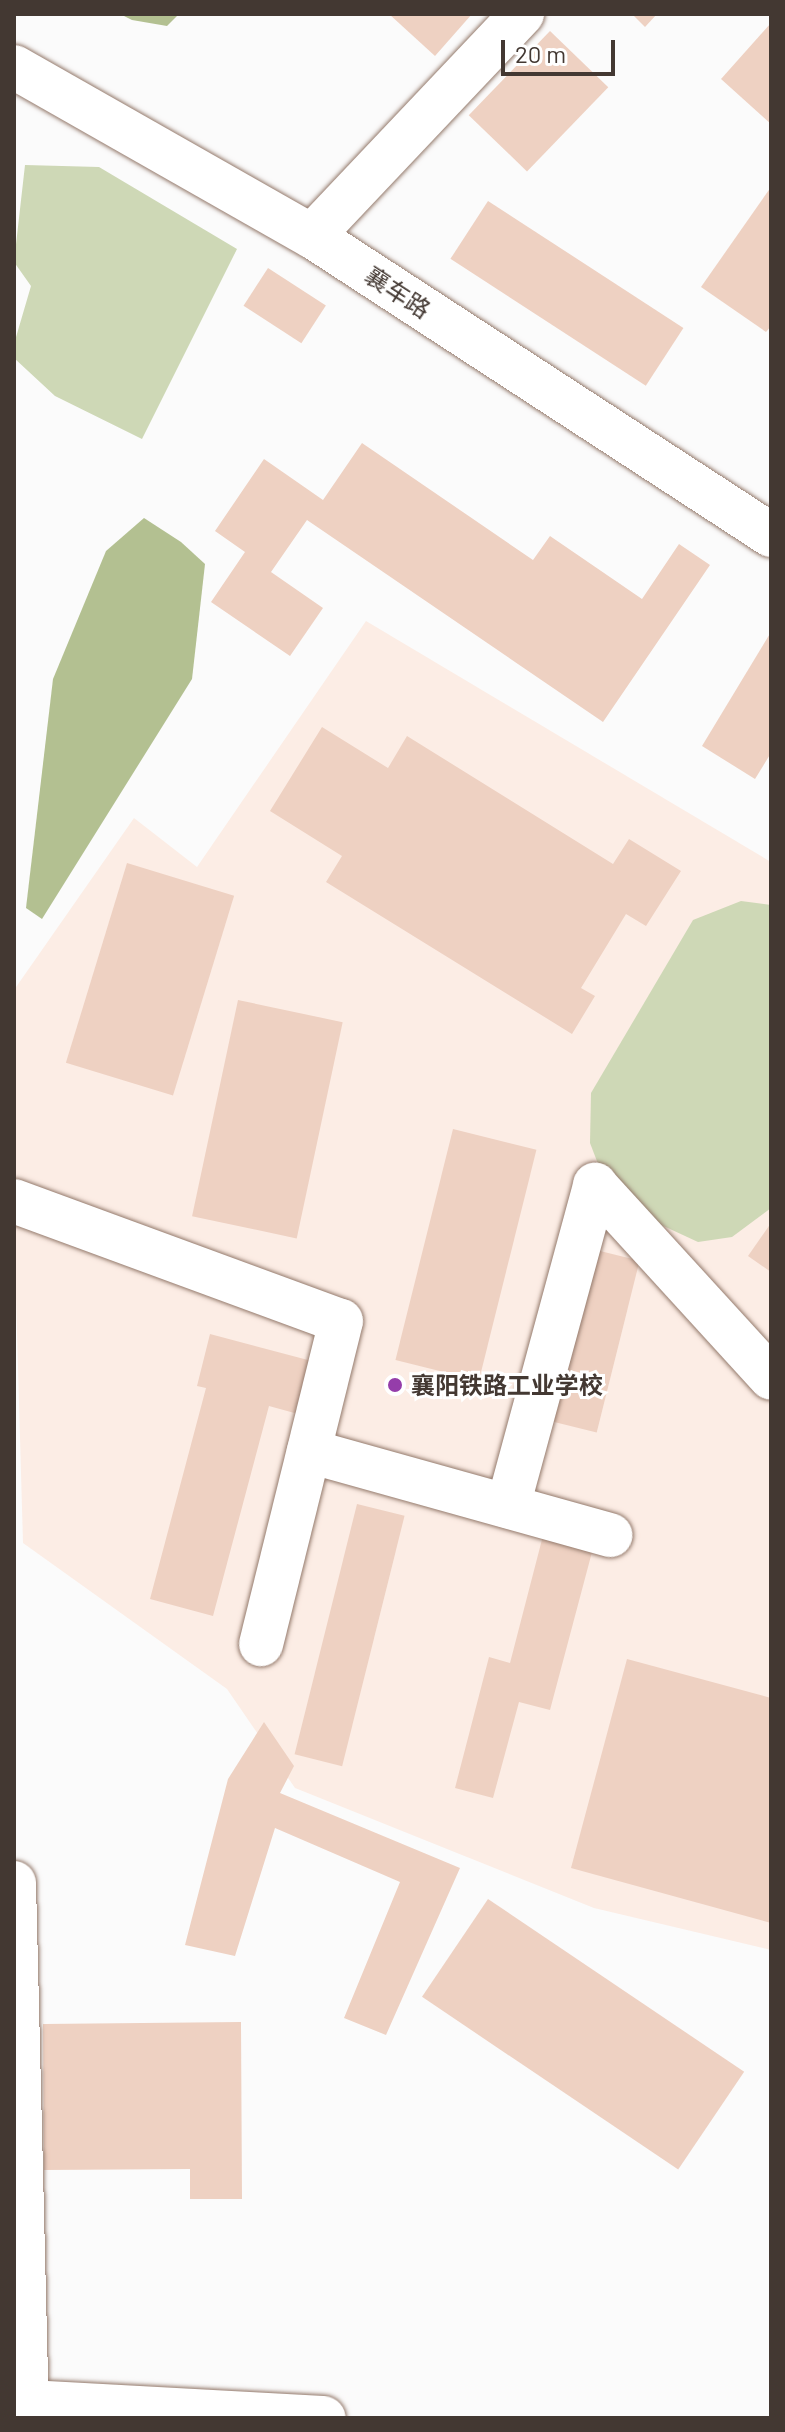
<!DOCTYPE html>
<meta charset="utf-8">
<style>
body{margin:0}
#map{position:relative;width:785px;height:2432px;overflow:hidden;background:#fbfbfb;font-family:Barlow,"Noto Sans SC",sans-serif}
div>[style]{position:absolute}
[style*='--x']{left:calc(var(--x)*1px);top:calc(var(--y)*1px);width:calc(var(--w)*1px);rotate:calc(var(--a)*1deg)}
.built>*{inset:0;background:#fcede5}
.green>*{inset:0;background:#ced8b6}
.forest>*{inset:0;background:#b3c091}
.building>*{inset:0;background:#eed1c2;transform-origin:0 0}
.roads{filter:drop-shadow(0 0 2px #947a6c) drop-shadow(0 0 2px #947a6c)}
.minor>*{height:44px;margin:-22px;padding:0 22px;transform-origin:22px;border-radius:22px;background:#fff}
.dots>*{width:22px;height:22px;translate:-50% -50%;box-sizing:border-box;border:4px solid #fff;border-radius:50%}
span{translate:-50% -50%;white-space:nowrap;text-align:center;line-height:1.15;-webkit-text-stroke:6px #fff;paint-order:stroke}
.street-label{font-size:24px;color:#433832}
.poi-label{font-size:24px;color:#433832;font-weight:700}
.left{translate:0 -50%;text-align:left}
.frame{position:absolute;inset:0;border:16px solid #433832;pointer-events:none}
.scale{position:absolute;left:501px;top:40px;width:114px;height:36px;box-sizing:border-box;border:4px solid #433832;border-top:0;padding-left:10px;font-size:24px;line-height:28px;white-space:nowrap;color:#433832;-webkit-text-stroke:6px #fff;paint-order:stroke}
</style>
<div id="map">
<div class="built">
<div style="clip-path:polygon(366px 621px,771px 862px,771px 1950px,594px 1908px,295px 1788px,227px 1689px,23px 1543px,14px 1227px,14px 990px,134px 818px,197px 867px)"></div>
</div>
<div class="green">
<div style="clip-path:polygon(25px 165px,99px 167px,237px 249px,142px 439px,55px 396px,14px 358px,14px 344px,31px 286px,14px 262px)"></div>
<div style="clip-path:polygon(741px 901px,771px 905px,771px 1208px,732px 1237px,698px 1242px,644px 1217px,608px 1190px,590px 1143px,591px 1093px,693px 920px)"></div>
</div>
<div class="forest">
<div style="clip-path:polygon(120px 14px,179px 14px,167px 26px,132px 20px)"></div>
<div style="clip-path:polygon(144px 518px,181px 542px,205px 564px,192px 679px,42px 919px,26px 908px,53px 679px,106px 551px)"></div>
</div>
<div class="building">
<div style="clip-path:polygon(389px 14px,472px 14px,435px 56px)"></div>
<div style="clip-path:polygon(632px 14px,657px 14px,645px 27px)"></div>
<div style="clip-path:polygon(771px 23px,771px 124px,721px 79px)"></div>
<div style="left:550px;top:31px;width:81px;height:117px;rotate:44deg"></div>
<div style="clip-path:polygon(771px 187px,771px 326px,766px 332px,701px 287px)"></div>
<div style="left:488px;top:201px;width:233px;height:69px;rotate:33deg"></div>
<div style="left:268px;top:268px;width:69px;height:45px;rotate:33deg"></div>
<div style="clip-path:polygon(362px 443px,533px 560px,550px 536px,642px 599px,679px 544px,710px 565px,603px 722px,307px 520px,271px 572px,323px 608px,290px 656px,211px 602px,245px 552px,215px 531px,264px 459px,323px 500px)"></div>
<div style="clip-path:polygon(771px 632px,771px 753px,755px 779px,702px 746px)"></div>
<div style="clip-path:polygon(322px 727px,388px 768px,407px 736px,613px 864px,629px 839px,681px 871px,646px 926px,626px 914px,581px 988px,595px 996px,572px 1034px,326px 882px,342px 856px,270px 811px)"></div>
<div style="left:127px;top:863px;width:112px;height:209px;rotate:17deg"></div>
<div style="left:238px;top:1000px;width:107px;height:221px;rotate:12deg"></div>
<div style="left:453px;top:1129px;width:86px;height:238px;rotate:14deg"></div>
<div style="clip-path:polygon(771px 1223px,771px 1272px,748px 1256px)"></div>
<div style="left:592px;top:1249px;width:49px;height:177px;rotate:14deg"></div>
<div style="clip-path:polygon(210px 1334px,323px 1364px,309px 1417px,269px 1406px,213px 1616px,150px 1599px,206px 1388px,197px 1386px)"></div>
<div style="left:357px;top:1504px;width:49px;height:258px;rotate:14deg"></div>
<div style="clip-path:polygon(546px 1524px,596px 1537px,550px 1710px,519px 1702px,493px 1798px,455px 1788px,489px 1657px,510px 1663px)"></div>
<div style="clip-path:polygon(627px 1659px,771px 1698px,771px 1923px,571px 1868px)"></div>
<div style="clip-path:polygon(264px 1722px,294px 1766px,280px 1793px,460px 1868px,386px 2035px,344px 2018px,400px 1882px,275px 1828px,235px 1956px,185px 1945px,228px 1779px)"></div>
<div style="left:488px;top:1899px;width:309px;height:118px;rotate:34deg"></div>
<div style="clip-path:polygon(241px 2022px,242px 2199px,190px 2199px,190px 2169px,44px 2170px,43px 2024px)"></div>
</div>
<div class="roads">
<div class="minor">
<div style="--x:14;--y:67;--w:343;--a:29.6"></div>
<div style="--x:312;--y:236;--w:548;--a:33.08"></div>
<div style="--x:312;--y:236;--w:306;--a:-46.6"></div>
<div style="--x:595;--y:1185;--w:261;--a:47.6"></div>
<div style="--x:14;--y:1201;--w:348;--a:20.2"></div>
<div style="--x:341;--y:1321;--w:333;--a:103.9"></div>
<div style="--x:309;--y:1451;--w:313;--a:15.6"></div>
<div style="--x:508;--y:1506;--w:333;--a:-74.8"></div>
<div style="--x:14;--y:1883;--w:535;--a:88.61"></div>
<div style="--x:27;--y:2402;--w:297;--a:3.1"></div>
</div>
</div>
<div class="dots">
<div style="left:395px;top:1385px;background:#953daa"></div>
</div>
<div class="street-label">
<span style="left:398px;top:292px;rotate:33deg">襄车路</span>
</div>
<div class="poi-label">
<span class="left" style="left:411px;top:1385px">襄阳铁路工业学校</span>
</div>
<div class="frame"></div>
<div class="scale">20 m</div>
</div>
